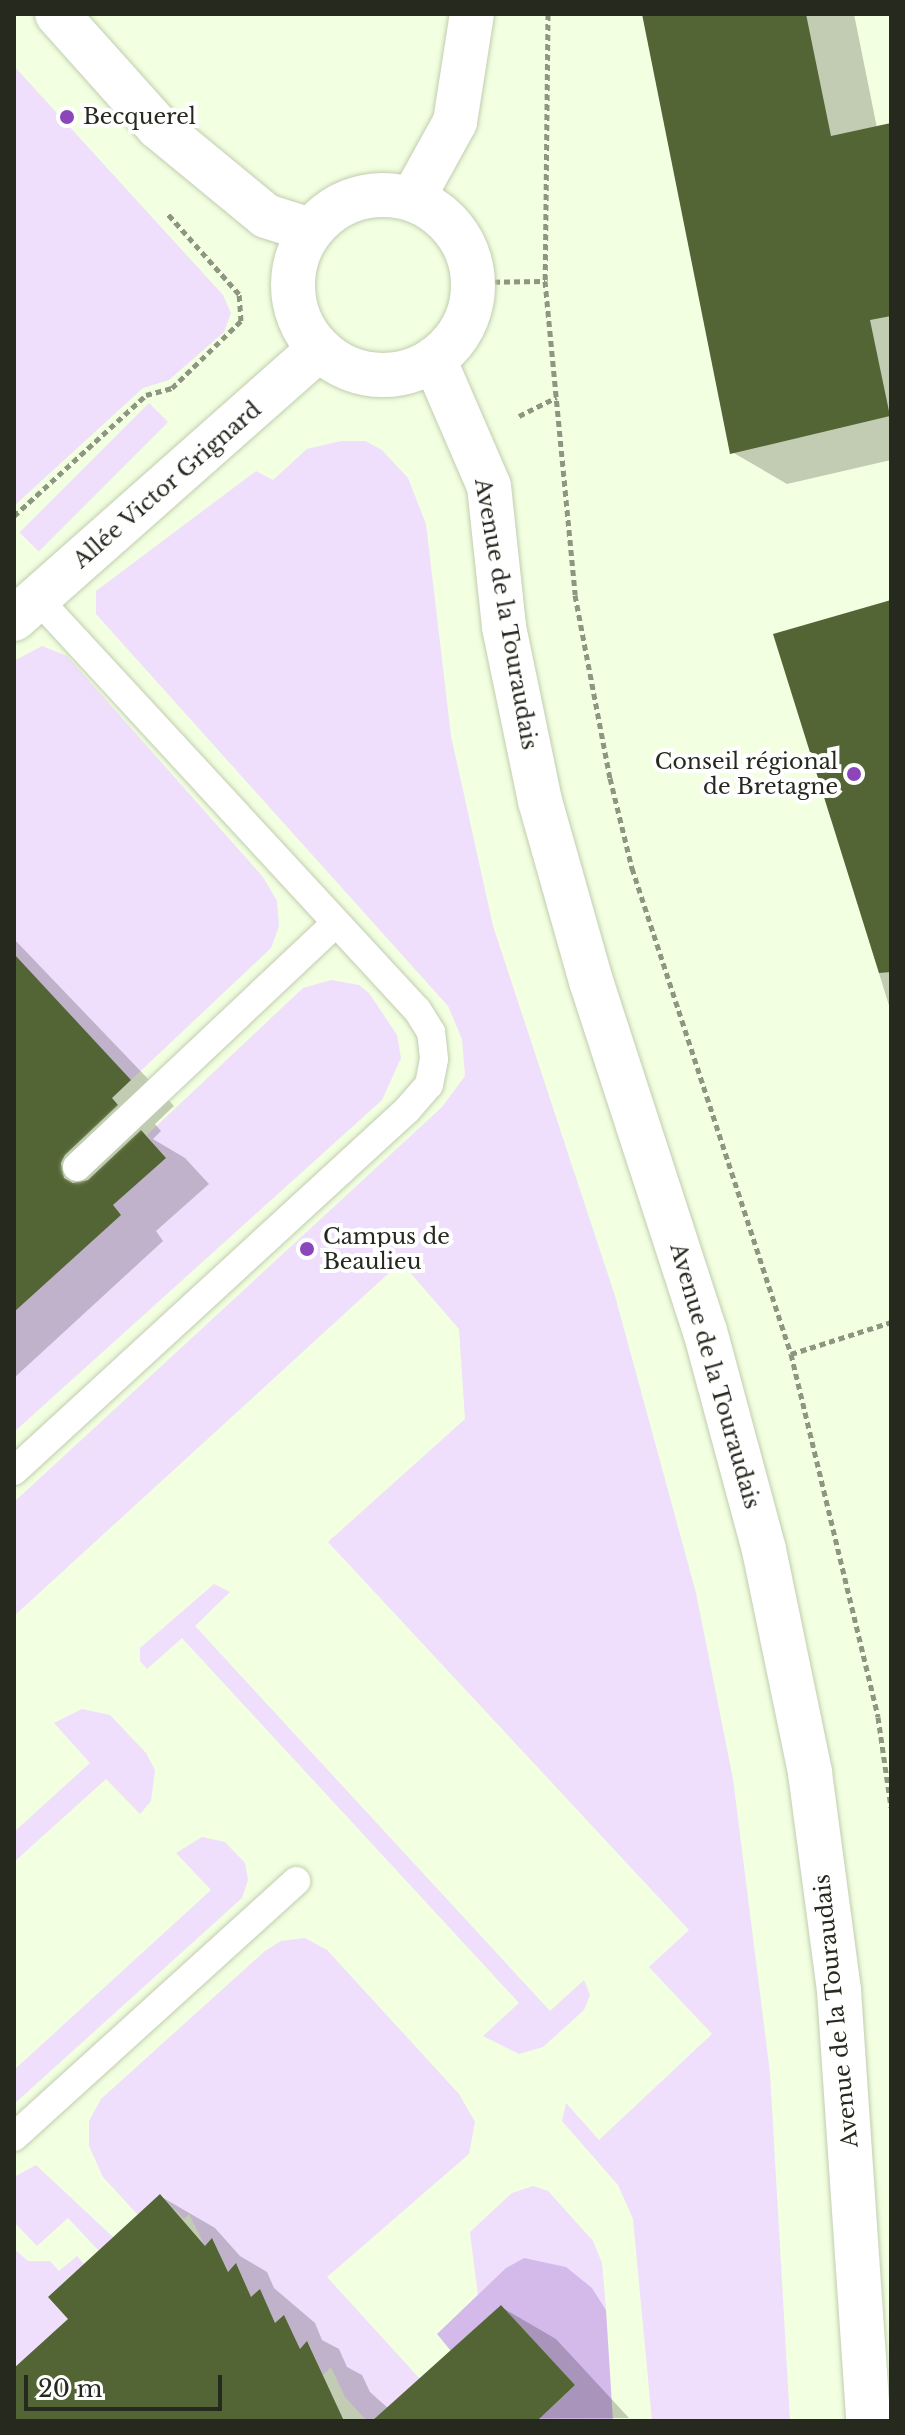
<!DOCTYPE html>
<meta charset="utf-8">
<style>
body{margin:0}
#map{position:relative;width:905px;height:2435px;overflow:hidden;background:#f2ffe0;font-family:"Libre Baskerville",serif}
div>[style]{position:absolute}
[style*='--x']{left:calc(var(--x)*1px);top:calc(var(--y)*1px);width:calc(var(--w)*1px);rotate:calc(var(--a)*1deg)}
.green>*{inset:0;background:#efdffd;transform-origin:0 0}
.forest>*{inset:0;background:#d4baeb}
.shadow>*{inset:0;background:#0003}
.building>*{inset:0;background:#546535}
.path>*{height:5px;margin-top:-2.5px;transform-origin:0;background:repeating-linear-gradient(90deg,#8d9681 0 6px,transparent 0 10px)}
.roads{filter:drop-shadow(0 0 2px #c1cdb0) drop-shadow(0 0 2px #c1cdb0)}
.lane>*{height:28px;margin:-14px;padding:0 14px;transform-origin:14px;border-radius:14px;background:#fff}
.street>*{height:44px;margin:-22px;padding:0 22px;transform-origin:22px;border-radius:22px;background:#fff}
.secondary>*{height:44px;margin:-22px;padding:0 22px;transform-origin:22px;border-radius:22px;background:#fff}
.secondary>.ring{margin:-22px;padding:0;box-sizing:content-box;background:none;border:44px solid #fff;border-radius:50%}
.dots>*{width:22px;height:22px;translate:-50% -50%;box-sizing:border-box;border:4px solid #fff;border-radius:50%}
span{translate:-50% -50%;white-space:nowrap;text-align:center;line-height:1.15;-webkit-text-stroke:8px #fff;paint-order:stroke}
.poi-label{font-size:22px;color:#25291e}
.left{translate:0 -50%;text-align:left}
.right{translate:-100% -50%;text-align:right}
.street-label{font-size:22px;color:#25291e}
.frame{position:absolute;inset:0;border:16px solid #25291e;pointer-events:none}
.scale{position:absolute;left:24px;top:2375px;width:198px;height:36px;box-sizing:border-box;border:4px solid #25291e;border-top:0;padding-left:10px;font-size:24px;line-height:28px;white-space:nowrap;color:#25291e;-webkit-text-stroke:6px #fff;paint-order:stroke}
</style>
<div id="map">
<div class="green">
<div style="clip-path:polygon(14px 66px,223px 295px,231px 313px,224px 332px,169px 380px,143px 388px,14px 506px)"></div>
<div style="left:149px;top:403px;width:27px;height:183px;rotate:45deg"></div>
<div style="clip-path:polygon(341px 441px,365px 441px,382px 450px,408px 478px,426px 524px,451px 736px,493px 926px,615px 1296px,696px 1593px,733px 1779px,770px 2073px,790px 2421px,652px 2421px,633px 2219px,618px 2185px,562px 2121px,566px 2103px,599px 2140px,712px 2034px,649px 1967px,689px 1930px,328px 1542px,465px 1419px,459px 1329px,401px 1262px,14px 1616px,14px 1502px,442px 1107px,465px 1076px,462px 1039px,448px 1006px,96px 614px,96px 591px,256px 471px,273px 480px,307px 449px)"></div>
<div style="clip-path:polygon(42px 646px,67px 656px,263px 877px,277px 901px,279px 926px,271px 948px,131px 1080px,14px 955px,14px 661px)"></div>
<div style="clip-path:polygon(331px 980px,359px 985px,369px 993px,397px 1035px,401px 1058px,382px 1100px,14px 1432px,14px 1312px,120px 1215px,113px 1205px,165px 1158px,147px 1135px,303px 988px)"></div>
<div style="clip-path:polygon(214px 1584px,230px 1592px,195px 1626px,550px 2011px,584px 1980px,590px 1995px,584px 2010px,543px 2047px,519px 2054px,483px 2036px,519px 2003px,182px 1638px,147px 1669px,140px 1661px,140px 1648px)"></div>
<div style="clip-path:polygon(82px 1709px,110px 1715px,146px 1753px,155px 1770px,151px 1801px,140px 1814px,106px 1779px,14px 1862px,14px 1832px,90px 1763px,54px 1723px)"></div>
<div style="clip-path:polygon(202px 1837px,225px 1842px,245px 1863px,248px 1880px,242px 1898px,14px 2104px,14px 2070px,211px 1890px,176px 1853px)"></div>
<div style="clip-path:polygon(305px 1938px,327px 1950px,459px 2094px,475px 2122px,469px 2154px,327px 2277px,420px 2379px,375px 2421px,367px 2421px,345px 2397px,331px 2367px,323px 2375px,308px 2342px,300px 2349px,284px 2316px,275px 2323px,260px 2289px,251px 2297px,237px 2264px,228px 2272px,213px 2239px,205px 2246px,189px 2214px,184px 2219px,160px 2194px,138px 2215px,103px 2177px,89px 2146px,89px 2121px,101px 2099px,265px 1951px,281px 1941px)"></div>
<div style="clip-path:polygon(36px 2165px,113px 2237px,99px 2251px,68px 2218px,37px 2246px,14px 2222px,14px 2177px)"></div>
<div style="clip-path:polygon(533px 2186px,548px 2191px,593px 2241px,602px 2263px,606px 2310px,592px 2288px,485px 2288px,478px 2296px,470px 2232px,512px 2193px)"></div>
<div style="clip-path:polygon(14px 2249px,28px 2261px,50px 2261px,59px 2271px,77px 2256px,84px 2264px,48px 2297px,163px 2421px,30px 2354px,14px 2368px)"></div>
</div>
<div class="forest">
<div style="clip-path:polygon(524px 2258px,566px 2267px,592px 2288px,606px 2310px,613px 2421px,537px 2421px,575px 2385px,501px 2305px,451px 2351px,437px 2334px,506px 2268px)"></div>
</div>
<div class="shadow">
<div style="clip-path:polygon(644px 14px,854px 14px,877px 128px,891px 125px,891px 460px,787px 484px,732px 452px)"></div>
<div style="clip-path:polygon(891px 602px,891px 1012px,775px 636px)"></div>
<div style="clip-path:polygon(14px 939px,174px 1106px,155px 1124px,161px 1131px,153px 1139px,185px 1158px,209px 1184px,156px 1231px,163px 1241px,14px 1378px)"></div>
<div style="clip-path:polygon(160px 2196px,215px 2228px,240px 2256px,267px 2272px,274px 2288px,315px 2323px,322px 2340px,339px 2349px,347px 2367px,362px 2375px,370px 2392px,390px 2410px,501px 2307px,556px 2339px,629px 2418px,14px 2421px,14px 2371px,71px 2319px)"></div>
</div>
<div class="building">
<div style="clip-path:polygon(642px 14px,806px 14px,831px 136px,891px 123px,891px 316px,870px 320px,890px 416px,730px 454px)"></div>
<div style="clip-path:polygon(891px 600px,891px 972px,879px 973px,773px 634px)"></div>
<div style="clip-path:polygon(14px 954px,131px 1080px,112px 1098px,118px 1105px,65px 1155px,61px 1163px,64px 1178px,73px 1183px,88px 1180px,141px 1130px,166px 1158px,113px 1205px,121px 1215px,14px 1312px)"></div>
<div style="clip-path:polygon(160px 2194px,205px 2246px,212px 2238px,228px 2272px,236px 2263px,251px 2297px,260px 2289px,275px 2323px,284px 2315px,300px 2349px,307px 2341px,344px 2421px,14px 2421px,14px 2368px,68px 2319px,48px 2297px)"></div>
<div style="clip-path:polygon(501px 2305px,575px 2385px,537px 2421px,372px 2421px)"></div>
</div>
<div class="path">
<div style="--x:548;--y:14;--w:267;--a:90.6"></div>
<div style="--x:545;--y:281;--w:315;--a:84.5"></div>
<div style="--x:575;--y:595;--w:186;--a:79.2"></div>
<div style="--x:610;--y:778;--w:93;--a:76.3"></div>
<div style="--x:632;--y:868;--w:511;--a:71.88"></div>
<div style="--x:791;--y:1354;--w:373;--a:76.5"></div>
<div style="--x:878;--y:1717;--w:91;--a:81.8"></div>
<div style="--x:474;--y:282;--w:71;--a:-0.8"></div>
<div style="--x:519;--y:416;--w:42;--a:-26.6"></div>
<div style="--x:14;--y:516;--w:179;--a:-42.5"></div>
<div style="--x:146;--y:395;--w:27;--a:-15"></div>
<div style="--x:172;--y:388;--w:96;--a:-44.2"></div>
<div style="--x:241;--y:321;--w:27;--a:-94"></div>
<div style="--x:239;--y:294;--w:108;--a:-131.6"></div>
<div style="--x:791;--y:1354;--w:105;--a:-17.7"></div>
</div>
<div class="roads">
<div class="lane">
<div style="--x:77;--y:1167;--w:353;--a:-43.3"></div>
<div style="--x:14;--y:1471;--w:534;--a:-42.57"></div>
<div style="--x:407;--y:1110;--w:33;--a:-49"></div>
<div style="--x:429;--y:1085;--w:26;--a:-79"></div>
<div style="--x:434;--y:1059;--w:27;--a:-96"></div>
<div style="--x:431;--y:1032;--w:26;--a:-122"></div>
<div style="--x:417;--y:1010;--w:560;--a:-132.69"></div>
<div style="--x:14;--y:2137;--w:381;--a:-42.2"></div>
</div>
<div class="street">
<div style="--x:14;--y:619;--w:407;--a:-41.5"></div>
</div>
<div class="secondary">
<div style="--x:57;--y:14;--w:152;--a:48.2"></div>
<div style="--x:158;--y:127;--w:140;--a:39.5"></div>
<div style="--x:266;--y:216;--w:46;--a:17.7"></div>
<div class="ring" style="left:293px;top:195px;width:136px;height:136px"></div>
<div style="--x:413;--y:198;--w:87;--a:-61.1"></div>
<div style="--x:455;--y:122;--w:109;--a:-81.1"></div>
<div style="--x:434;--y:359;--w:138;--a:66.6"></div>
<div style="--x:489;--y:486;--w:142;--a:83.9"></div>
<div style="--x:504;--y:627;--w:178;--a:78.3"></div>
<div style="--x:540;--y:801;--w:187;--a:74.2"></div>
<div style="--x:591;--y:981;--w:368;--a:72"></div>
<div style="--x:705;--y:1331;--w:227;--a:74.9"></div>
<div style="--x:764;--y:1550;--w:228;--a:78.3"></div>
<div style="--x:810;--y:1773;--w:220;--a:82.4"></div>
<div style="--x:839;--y:1991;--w:431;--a:86.1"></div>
</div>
</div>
<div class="dots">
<div style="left:67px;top:117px;background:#8b46b9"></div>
<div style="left:854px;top:774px;background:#8b46b9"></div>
<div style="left:307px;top:1249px;background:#8b46b9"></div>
</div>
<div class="poi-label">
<span class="left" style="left:83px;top:117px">Becquerel</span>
<span class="right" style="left:838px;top:774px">Conseil régional<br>de Bretagne</span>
<span class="left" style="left:323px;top:1249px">Campus de<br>Beaulieu</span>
</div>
<div class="street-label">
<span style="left:167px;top:485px;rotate:-41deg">Allée Victor Grignard</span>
<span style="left:506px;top:614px;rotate:80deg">Avenue de la Touraudais</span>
<span style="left:715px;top:1376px;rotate:74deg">Avenue de la Touraudais</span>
<span style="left:836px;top:2011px;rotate:-96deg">Avenue de la Touraudais</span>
</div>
<div class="frame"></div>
<div class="scale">20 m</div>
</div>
